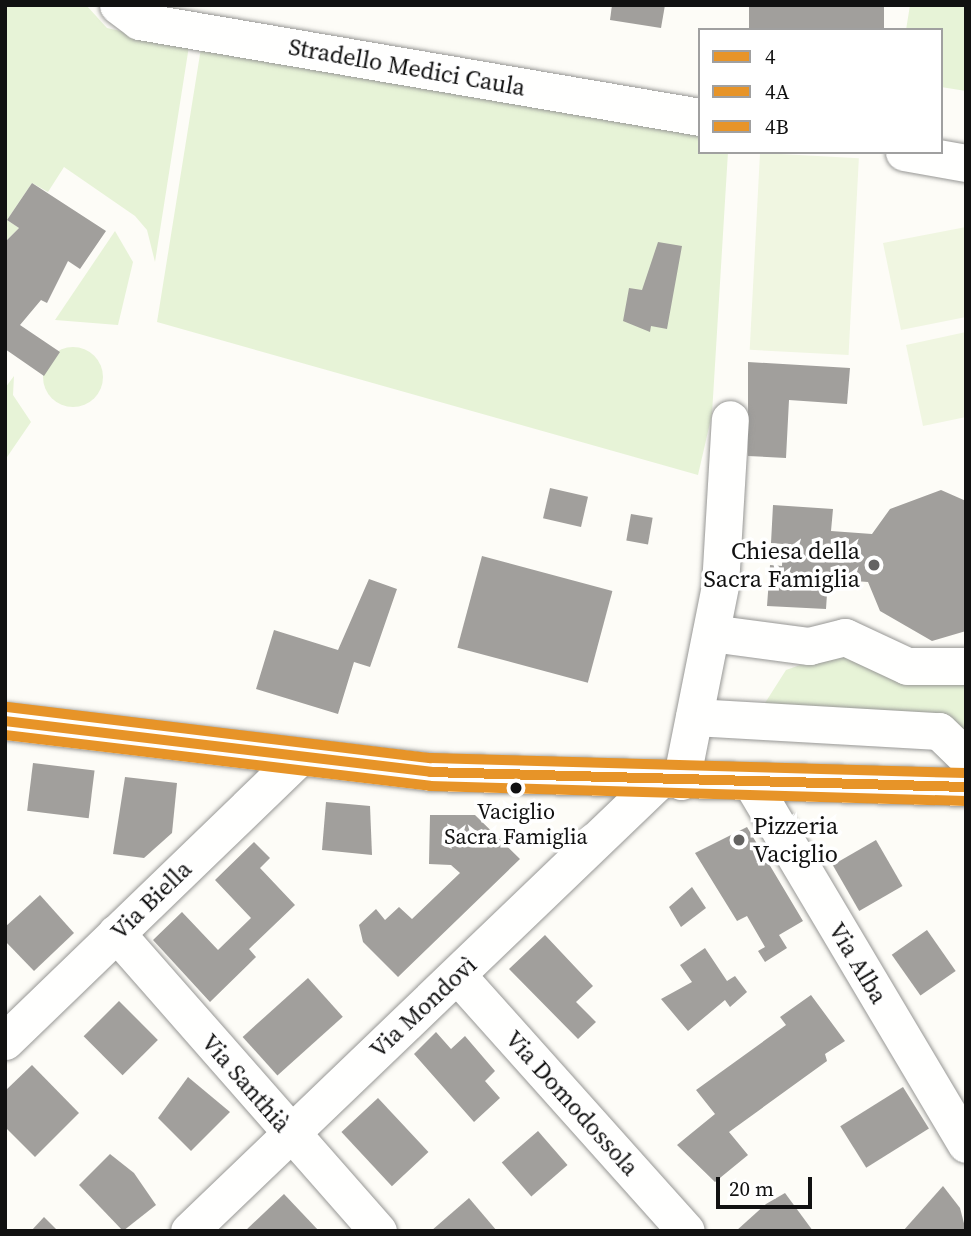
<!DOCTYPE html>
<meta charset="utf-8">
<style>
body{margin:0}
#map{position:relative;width:971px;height:1236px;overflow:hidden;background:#fdfcf7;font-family:"Source Serif 4",serif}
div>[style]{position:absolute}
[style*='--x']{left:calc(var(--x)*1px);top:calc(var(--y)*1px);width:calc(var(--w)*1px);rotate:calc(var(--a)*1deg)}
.green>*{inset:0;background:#e7f3d7}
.round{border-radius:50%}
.pitch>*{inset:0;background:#f0f6e1;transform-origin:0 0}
.building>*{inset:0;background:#a19f9c;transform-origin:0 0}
.roads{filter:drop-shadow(0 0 2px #979795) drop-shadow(0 0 2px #979795)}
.minor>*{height:37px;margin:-18.5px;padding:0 18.5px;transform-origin:18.5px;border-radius:18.5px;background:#fffffe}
.bus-1>*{height:10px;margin:-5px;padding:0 5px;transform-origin:5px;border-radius:5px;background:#e79428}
.bus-2>*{height:10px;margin:-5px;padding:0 5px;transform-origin:5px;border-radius:5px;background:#e79428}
.bus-3>*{height:10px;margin:-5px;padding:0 5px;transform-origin:5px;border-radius:5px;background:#e79428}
.dots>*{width:19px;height:19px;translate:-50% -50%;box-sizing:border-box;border:4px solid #fff;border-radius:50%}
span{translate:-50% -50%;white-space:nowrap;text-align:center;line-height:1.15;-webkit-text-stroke:7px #fff;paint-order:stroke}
.bus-label{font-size:22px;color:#111}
.street-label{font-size:24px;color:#111}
.poi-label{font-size:24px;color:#111}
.right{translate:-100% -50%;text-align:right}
.left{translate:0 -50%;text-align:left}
.frame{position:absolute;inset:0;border:7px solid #111;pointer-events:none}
.legend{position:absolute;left:698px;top:28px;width:245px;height:126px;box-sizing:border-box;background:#fff;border:2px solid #a0a0a0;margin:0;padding:9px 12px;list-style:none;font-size:21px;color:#111}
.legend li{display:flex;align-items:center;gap:14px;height:35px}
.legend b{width:35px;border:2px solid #a0a0a0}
.scale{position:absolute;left:716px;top:1177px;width:96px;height:32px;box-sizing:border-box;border:4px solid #111;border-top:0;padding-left:9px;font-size:21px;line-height:24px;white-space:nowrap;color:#111;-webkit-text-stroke:5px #fff;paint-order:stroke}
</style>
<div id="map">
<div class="green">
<div style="clip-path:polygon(86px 5px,107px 28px,189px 46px,155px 262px,147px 230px,135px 216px,64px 167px,48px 192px,32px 183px,7px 220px,19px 228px,5px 242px,5px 7px)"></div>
<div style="clip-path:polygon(910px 5px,966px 5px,966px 91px,941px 87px,941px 30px,906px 30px)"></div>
<div style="clip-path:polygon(201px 48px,700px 130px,700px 152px,728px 152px,712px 414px,698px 475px,157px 322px)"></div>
<div style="clip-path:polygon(115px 231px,133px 262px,118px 325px,55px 320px)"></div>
<div class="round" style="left:43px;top:347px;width:60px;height:60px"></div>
<div style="clip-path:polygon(14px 376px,13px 395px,31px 422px,5px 460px,5px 388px)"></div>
<div style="clip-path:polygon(840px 651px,903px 679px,966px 681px,966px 739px,760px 711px,786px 670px)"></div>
</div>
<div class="pitch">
<div style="left:760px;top:153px;width:99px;height:197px;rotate:3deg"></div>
<div style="clip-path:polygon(966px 227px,966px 317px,901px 330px,883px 243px)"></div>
<div style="clip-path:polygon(966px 332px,966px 417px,923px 426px,906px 345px)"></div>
</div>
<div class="building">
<div style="clip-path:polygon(612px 5px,665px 5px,661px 28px,610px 20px)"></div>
<div style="left:749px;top:5px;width:135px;height:25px"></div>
<div style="clip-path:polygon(32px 183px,106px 231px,80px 269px,68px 261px,47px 303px,41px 300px,20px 325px,60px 352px,44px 376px,5px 349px,5px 242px,19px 228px,7px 220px)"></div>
<div style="clip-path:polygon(658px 242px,682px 246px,667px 329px,651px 326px,650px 332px,623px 321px,629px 288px,642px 290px)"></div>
<div style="clip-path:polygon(748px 362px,850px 368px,847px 404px,789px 400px,786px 458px,748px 456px)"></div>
<div style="left:550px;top:488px;width:39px;height:31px;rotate:13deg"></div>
<div style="clip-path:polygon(941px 490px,966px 501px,966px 631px,932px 641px,880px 611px,868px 582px,828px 579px,826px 609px,767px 606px,770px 565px,782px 566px,783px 544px,771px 543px,773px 505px,833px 509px,831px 531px,872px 534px,890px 509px)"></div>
<div style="left:631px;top:514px;width:22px;height:27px;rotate:10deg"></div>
<div style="left:482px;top:556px;width:135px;height:95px;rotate:15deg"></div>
<div style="clip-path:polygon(369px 579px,397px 589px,370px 667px,354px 662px,338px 714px,256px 689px,274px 630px,338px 650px)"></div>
<div style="left:33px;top:763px;width:62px;height:48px;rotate:7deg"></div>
<div style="clip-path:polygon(125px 777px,177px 783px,172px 833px,144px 858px,113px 854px)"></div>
<div style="clip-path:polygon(326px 802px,370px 806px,372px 855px,322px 850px)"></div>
<div style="clip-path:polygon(430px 815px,475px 815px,520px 859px,398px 977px,363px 942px,359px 925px,376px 909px,385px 920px,399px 907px,412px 919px,460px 873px,451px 865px,429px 864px)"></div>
<div style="clip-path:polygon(747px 827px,803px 921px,779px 935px,787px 948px,765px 962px,758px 951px,765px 947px,747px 916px,737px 921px,695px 853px)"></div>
<div style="left:876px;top:840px;width:53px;height:50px;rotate:60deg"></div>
<div style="clip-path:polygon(254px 842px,270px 858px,260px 868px,295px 905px,249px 949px,256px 957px,210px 1002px,153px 940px,182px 912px,218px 950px,251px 918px,215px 880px)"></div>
<div style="clip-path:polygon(692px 887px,706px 908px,681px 927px,669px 907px)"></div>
<div style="clip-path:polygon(40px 895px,74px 933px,34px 971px,5px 941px,5px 927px)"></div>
<div style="left:927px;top:930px;width:50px;height:43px;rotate:55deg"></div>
<div style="clip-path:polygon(545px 935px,593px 986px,576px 1002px,596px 1022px,578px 1039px,509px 969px)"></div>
<div style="clip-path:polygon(705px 948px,727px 981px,735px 976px,747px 992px,730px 1007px,725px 1000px,688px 1031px,661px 999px,692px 982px,680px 965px)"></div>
<div style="left:308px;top:978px;width:52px;height:88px;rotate:48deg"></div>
<div style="clip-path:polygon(811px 995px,845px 1041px,825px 1054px,827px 1061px,729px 1132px,748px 1155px,715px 1182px,677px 1145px,715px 1114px,696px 1090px,786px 1025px,780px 1017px)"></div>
<div style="left:119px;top:1001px;width:55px;height:50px;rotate:45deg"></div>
<div style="clip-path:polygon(436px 1032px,451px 1049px,465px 1036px,495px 1071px,485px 1081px,500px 1098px,474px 1122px,414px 1054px)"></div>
<div style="clip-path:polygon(32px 1065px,79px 1113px,35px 1157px,5px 1127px,5px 1091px)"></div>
<div style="clip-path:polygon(188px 1077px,230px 1112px,191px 1151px,158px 1118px)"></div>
<div style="left:903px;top:1087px;width:49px;height:74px;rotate:58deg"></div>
<div style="left:378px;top:1098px;width:74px;height:50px;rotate:47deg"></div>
<div style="left:538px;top:1131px;width:45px;height:48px;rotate:49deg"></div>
<div style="clip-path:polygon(110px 1154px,134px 1173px,156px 1205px,123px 1231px,79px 1185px)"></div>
<div style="clip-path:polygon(943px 1186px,960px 1208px,966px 1231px,903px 1231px)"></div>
<div style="clip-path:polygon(785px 1193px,813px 1231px,736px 1231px,766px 1204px)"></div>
<div style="clip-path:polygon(284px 1194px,319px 1231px,245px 1231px)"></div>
<div style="clip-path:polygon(469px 1198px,497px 1231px,431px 1231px)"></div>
<div style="clip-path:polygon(44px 1217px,58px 1231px,31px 1231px)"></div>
</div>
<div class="roads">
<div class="minor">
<div style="--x:118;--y:5;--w:26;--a:37"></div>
<div style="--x:139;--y:21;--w:569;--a:9.71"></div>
<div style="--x:904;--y:152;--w:63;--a:10.1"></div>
<div style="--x:711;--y:633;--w:99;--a:7.6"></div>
<div style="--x:809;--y:646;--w:37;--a:-14"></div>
<div style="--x:845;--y:637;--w:68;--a:25.1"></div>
<div style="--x:907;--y:666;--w:59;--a:0"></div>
<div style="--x:694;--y:717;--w:245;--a:3.3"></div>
<div style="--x:939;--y:731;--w:37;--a:44"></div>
<div style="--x:5;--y:721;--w:428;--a:6.8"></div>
<div style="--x:430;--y:772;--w:536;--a:1.6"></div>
<div style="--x:681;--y:781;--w:200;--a:-78.7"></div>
<div style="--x:720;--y:585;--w:166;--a:-86.6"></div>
<div style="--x:751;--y:782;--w:421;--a:59.3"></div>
<div style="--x:116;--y:933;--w:397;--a:48.7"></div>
<div style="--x:457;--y:975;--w:343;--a:48.2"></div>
<div style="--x:5;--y:1041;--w:406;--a:-44"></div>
<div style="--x:189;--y:1231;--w:649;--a:-43.81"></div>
</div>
</div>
<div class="bus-1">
<div style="--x:5;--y:721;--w:428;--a:6.8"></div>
<div style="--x:430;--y:772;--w:536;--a:1.6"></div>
</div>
<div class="bus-2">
<div style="--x:5;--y:735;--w:428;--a:6.8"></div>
<div style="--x:430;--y:786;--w:536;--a:1.6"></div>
</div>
<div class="bus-3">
<div style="--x:7;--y:707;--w:427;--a:6.9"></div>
<div style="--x:431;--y:758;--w:535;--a:1.61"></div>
</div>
<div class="dots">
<div style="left:874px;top:565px;background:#646362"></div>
<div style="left:516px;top:788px;background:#111"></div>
<div style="left:739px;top:840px;background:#646362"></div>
</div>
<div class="bus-label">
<span style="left:516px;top:824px">Vaciglio<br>Sacra Famiglia</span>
</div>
<div class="street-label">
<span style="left:407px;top:67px;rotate:10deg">Stradello Medici Caula</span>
<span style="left:151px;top:900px;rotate:-44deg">Via Biella</span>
<span style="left:858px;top:963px;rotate:59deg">Via Alba</span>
<span style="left:423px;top:1007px;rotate:-43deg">Via Mondovì</span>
<span style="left:246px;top:1083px;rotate:49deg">Via Santhià</span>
<span style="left:572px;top:1103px;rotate:48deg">Via Domodossola</span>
</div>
<div class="poi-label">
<span class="right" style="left:860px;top:565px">Chiesa della<br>Sacra Famiglia</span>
<span class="left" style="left:753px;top:840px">Pizzeria<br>Vaciglio</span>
</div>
<div class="frame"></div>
<ul class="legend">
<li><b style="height:9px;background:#e79428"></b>4</li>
<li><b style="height:9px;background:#e79428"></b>4A</li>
<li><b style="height:9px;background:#e79428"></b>4B</li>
</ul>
<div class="scale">20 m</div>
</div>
